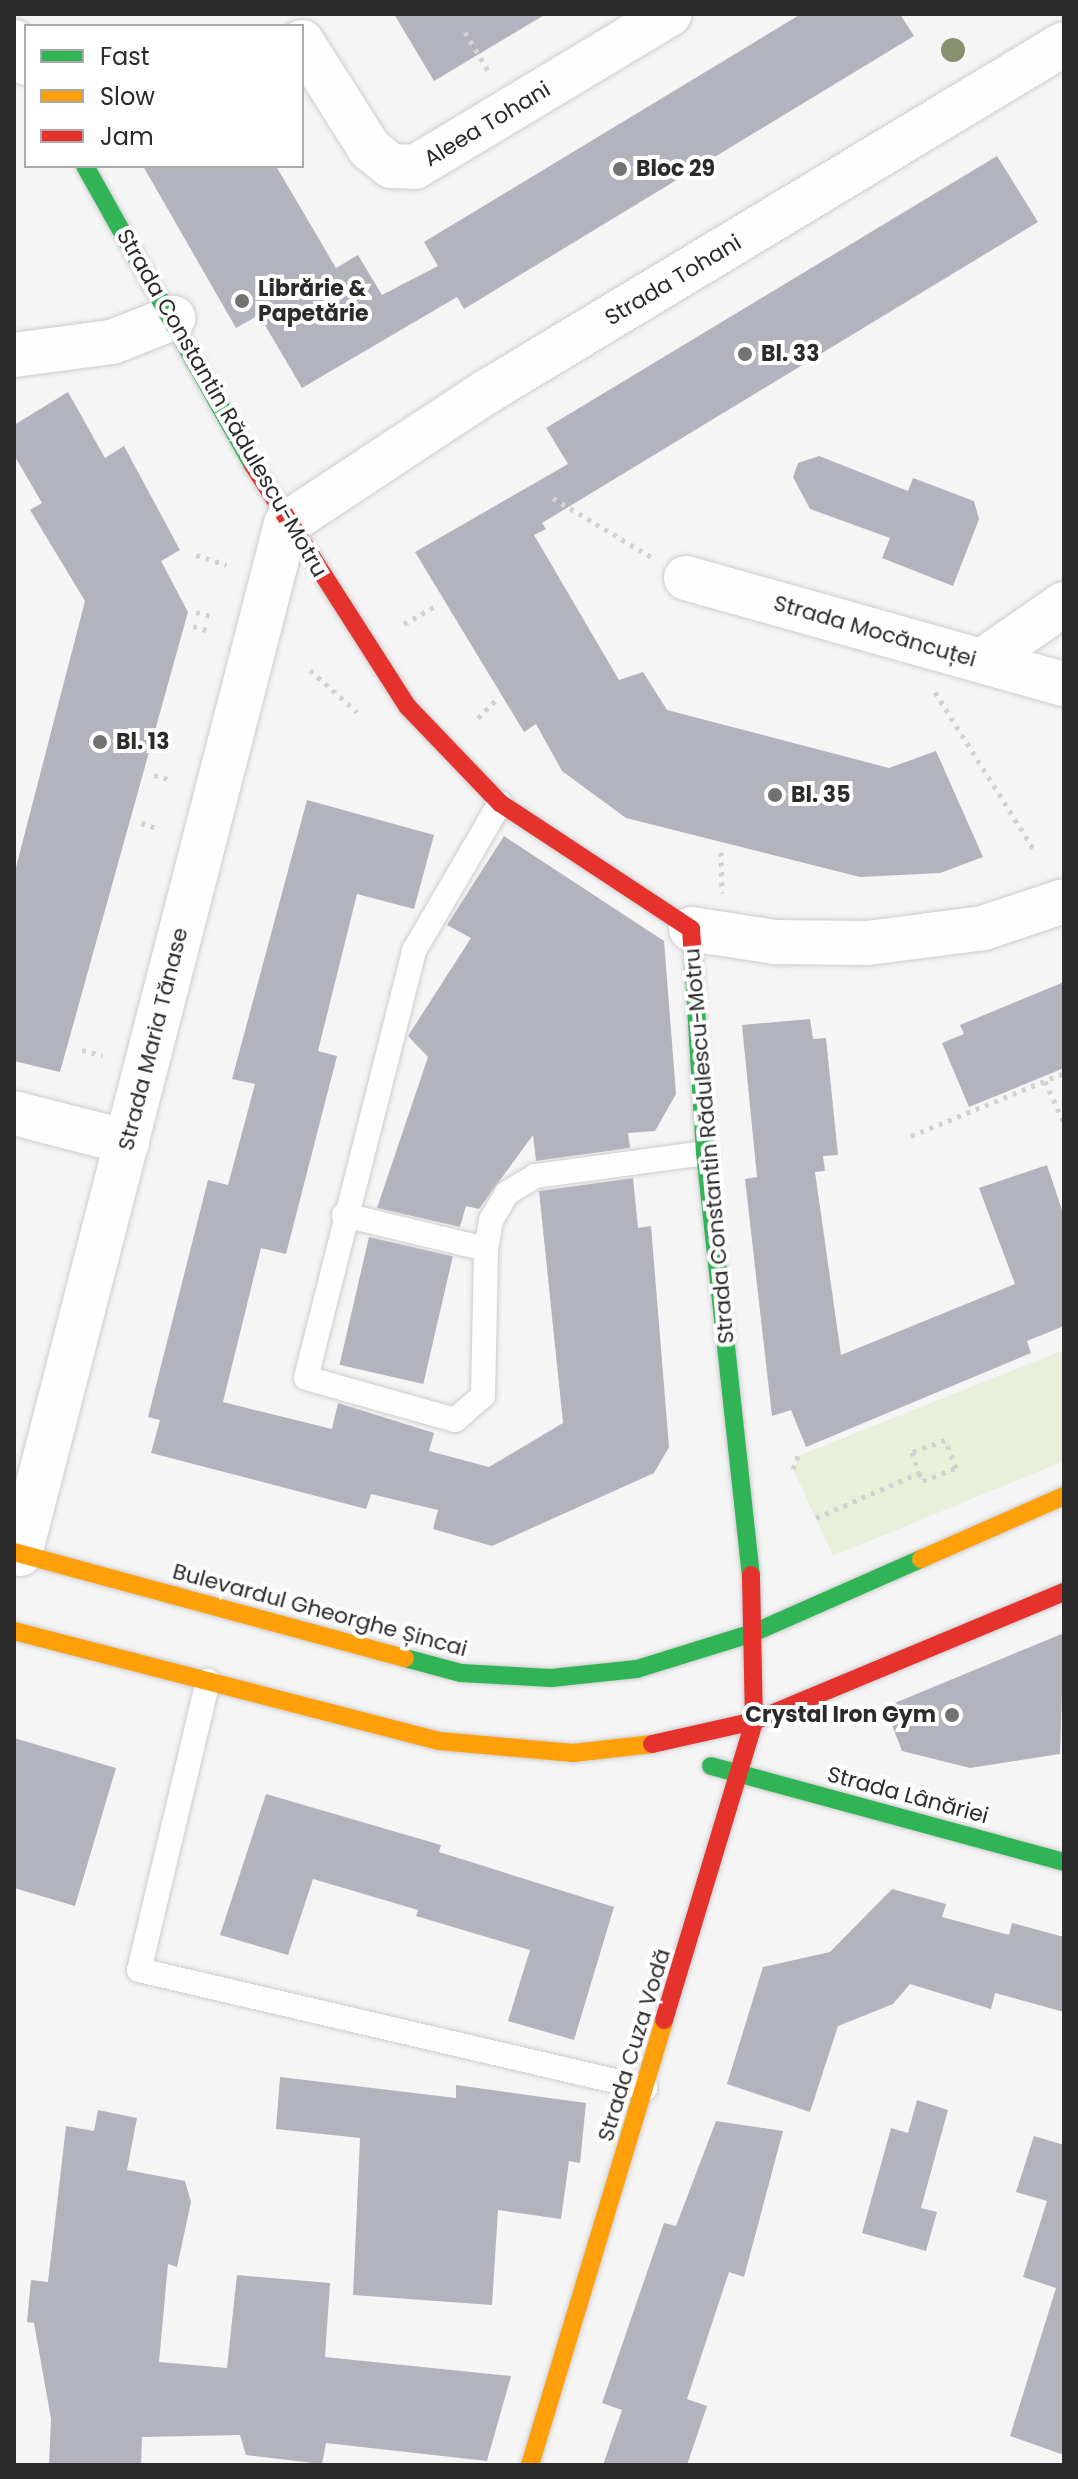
<!DOCTYPE html>
<meta charset="utf-8">
<style>
body{margin:0}
#map{position:relative;width:1078px;height:2479px;overflow:hidden;background:#f5f5f5;font-family:Poppins,sans-serif}
div>[style]{position:absolute}
[style*='--x']{left:calc(var(--x)*1px);top:calc(var(--y)*1px);width:calc(var(--w)*1px);rotate:calc(var(--a)*1deg)}
.green>*{inset:0;background:#e9f0da}
.building>*{inset:0;background:#b2b3bc;transform-origin:0 0}
.path>*{height:5px;margin-top:-2.5px;transform-origin:0;background:repeating-linear-gradient(90deg,#d2d2d3 0 4px,transparent 0 10px)}
.roads{filter:drop-shadow(0 0 2px #cdcdce) drop-shadow(0 0 2px #cdcdce)}
.lane>*{height:24px;margin:-12px;padding:0 12px;transform-origin:12px;border-radius:12px;background:#fefefe}
.street>*{height:44px;margin:-22px;padding:0 22px;transform-origin:22px;border-radius:22px;background:#fefefe}
.fast>*{height:18px;margin:-9px;padding:0 9px;transform-origin:9px;border-radius:9px;background:#30b455}
.slow>*{height:18px;margin:-9px;padding:0 9px;transform-origin:9px;border-radius:9px;background:#ff9f0a}
.jam>*{height:18px;margin:-9px;padding:0 9px;transform-origin:9px;border-radius:9px;background:#e5322d}
.trees>*{width:24px;height:24px;margin:-12px;border-radius:50%;background:#8a916f}
.dots>*{width:22px;height:22px;translate:-50% -50%;box-sizing:border-box;border:4px solid #fff;border-radius:50%}
span{translate:-50% -50%;white-space:nowrap;text-align:center;line-height:1.15;-webkit-text-stroke:8px #fff;paint-order:stroke}
.street-label{font-size:22px;color:#2b2b2c}
.poi-label{font-size:22px;color:#2b2b2c;font-weight:700}
.left{translate:0 -50%;text-align:left}
.right{translate:-100% -50%;text-align:right}
.frame{position:absolute;inset:0;border:16px solid #2b2b2c;pointer-events:none}
.legend{position:absolute;left:24px;top:24px;width:280px;height:144px;box-sizing:border-box;background:#fff;border:2px solid #aaaaab;margin:0;padding:10px 14px;list-style:none;font-size:24px;color:#2b2b2c}
.legend li{display:flex;align-items:center;gap:16px;height:40px}
.legend b{width:40px;border:2px solid #aaaaab}
</style>
<div id="map">
<div class="green">
<div style="clip-path:polygon(1064px 1350px,1064px 1461px,833px 1556px,793px 1469px,798px 1456px)"></div>
</div>
<div class="building">
<div style="clip-path:polygon(394px 14px,546px 14px,434px 81px)"></div>
<div style="clip-path:polygon(801px 14px,900px 14px,914px 36px,464px 309px,457px 297px,302px 388px,259px 315px,236px 328px,143px 166px,276px 166px,336px 268px,358px 255px,382px 295px,438px 266px,424px 242px)"></div>
<div style="clip-path:polygon(997px 156px,1038px 222px,542px 523px,546px 529px,534px 535px,619px 680px,643px 672px,667px 710px,889px 768px,936px 751px,983px 857px,940px 873px,860px 877px,626px 818px,562px 771px,536px 724px,524px 732px,415px 552px,568px 464px,546px 428px)"></div>
<div style="clip-path:polygon(68px 392px,105px 458px,124px 446px,180px 550px,161px 561px,188px 612px,60px 1072px,14px 1061px,14px 875px,85px 601px,30px 510px,42px 503px,14px 455px,14px 425px)"></div>
<div style="clip-path:polygon(819px 456px,908px 491px,913px 478px,974px 501px,979px 519px,953px 586px,882px 558px,890px 538px,810px 509px,793px 477px,798px 463px)"></div>
<div style="clip-path:polygon(307px 800px,434px 835px,414px 909px,357px 894px,318px 1051px,337px 1056px,286px 1254px,261px 1248px,223px 1402px,332px 1429px,338px 1403px,434px 1433px,429px 1451px,489px 1467px,563px 1423px,539px 1191px,633px 1178px,638px 1228px,651px 1226px,669px 1447px,654px 1473px,492px 1546px,433px 1529px,438px 1510px,371px 1494px,366px 1509px,151px 1453px,160px 1420px,148px 1417px,208px 1180px,228px 1185px,255px 1084px,232px 1079px)"></div>
<div style="clip-path:polygon(504px 836px,664px 941px,676px 1094px,655px 1131px,628px 1133px,630px 1148px,536px 1161px,533px 1135px,479px 1209px,466px 1206px,460px 1227px,377px 1208px,428px 1057px,408px 1036px,471px 938px,447px 925px)"></div>
<div style="clip-path:polygon(1064px 982px,1064px 1068px,969px 1107px,942px 1043px,964px 1034px,960px 1025px)"></div>
<div style="clip-path:polygon(810px 1019px,813px 1039px,826px 1038px,838px 1155px,823px 1156px,825px 1171px,815px 1172px,841px 1355px,1015px 1284px,979px 1188px,1047px 1165px,1064px 1216px,1064px 1326px,1027px 1341px,1031px 1353px,806px 1447px,791px 1410px,772px 1416px,745px 1179px,757px 1177px,742px 1025px)"></div>
<div style="left:369px;top:1237px;width:86px;height:131px;rotate:13deg"></div>
<div style="clip-path:polygon(1064px 1633px,1060px 1754px,970px 1768px,902px 1751px,885px 1707px)"></div>
<div style="clip-path:polygon(14px 1738px,116px 1768px,75px 1906px,14px 1888px)"></div>
<div style="clip-path:polygon(266px 1794px,441px 1845px,439px 1852px,614px 1907px,574px 2040px,508px 2021px,530px 1950px,416px 1916px,418px 1910px,313px 1879px,288px 1955px,220px 1935px)"></div>
<div style="clip-path:polygon(892px 1889px,946px 1904px,942px 1917px,1009px 1935px,1012px 1923px,1064px 1937px,1064px 2012px,995px 1993px,991px 2009px,910px 1984px,893px 2004px,838px 2026px,810px 2112px,727px 2084px,763px 1967px,830px 1952px)"></div>
<div style="clip-path:polygon(280px 2077px,456px 2098px,456px 2085px,586px 2103px,580px 2163px,569px 2161px,561px 2219px,498px 2210px,492px 2305px,353px 2295px,360px 2138px,276px 2129px)"></div>
<div style="clip-path:polygon(917px 2100px,948px 2110px,921px 2208px,937px 2212px,926px 2251px,862px 2233px,891px 2128px,908px 2133px)"></div>
<div style="clip-path:polygon(98px 2110px,137px 2118px,127px 2170px,185px 2181px,191px 2202px,177px 2267px,168px 2264px,159px 2362px,227px 2368px,237px 2275px,330px 2283px,325px 2357px,511px 2376px,487px 2461px,326px 2443px,322px 2464px,246px 2455px,240px 2435px,142px 2437px,141px 2465px,49px 2465px,51px 2419px,34px 2323px,27px 2322px,31px 2280px,48px 2282px,66px 2126px,94px 2131px)"></div>
<div style="clip-path:polygon(716px 2121px,783px 2131px,744px 2277px,729px 2272px,687px 2399px,707px 2406px,687px 2465px,603px 2465px,622px 2410px,602px 2403px,664px 2223px,676px 2226px)"></div>
<div style="clip-path:polygon(1034px 2136px,1064px 2145px,1064px 2455px,1010px 2436px,1056px 2288px,1023px 2277px,1047px 2201px,1016px 2192px)"></div>
</div>
<div class="path">
<div style="--x:465;--y:32;--w:47;--a:59"></div>
<div style="--x:553;--y:498;--w:114;--a:31"></div>
<div style="--x:196;--y:555;--w:32;--a:18"></div>
<div style="--x:196;--y:612;--w:18;--a:16"></div>
<div style="--x:404;--y:624;--w:39;--a:-30"></div>
<div style="--x:193;--y:626;--w:17;--a:17"></div>
<div style="--x:310;--y:670;--w:63;--a:41.8"></div>
<div style="--x:935;--y:692;--w:186;--a:57.9"></div>
<div style="--x:478;--y:718;--w:25;--a:-45"></div>
<div style="--x:154;--y:775;--w:18;--a:16"></div>
<div style="--x:141;--y:823;--w:19;--a:18"></div>
<div style="--x:721;--y:852;--w:41;--a:88.6"></div>
<div style="--x:82;--y:1050;--w:21;--a:14"></div>
<div style="--x:1045;--y:1081;--w:46;--a:65.7"></div>
<div style="--x:911;--y:1136;--w:165;--a:-22.4"></div>
<div style="--x:793;--y:1469;--w:14;--a:-69"></div>
<div style="--x:816;--y:1518;--w:112;--a:-23.6"></div>
<div style="--x:919;--y:1473;--w:9;--a:63"></div>
<div style="--x:923;--y:1481;--w:35;--a:-22"></div>
<div style="--x:956;--y:1468;--w:30;--a:-111"></div>
<div style="--x:945;--y:1440;--w:35;--a:160"></div>
<div style="--x:912;--y:1452;--w:22;--a:72"></div>
</div>
<div class="roads">
<div class="lane">
<div style="--x:500;--y:803;--w:171;--a:120.2"></div>
<div style="--x:414;--y:951;--w:440;--a:104.2"></div>
<div style="--x:306;--y:1378;--w:155;--a:15.7"></div>
<div style="--x:455;--y:1420;--w:37;--a:-41"></div>
<div style="--x:483;--y:1396;--w:147;--a:-88.8"></div>
<div style="--x:486;--y:1249;--w:29;--a:-80"></div>
<div style="--x:491;--y:1220;--w:31;--a:-59"></div>
<div style="--x:507;--y:1193;--w:33;--a:-31"></div>
<div style="--x:535;--y:1176;--w:172;--a:-7.7"></div>
<div style="--x:344;--y:1215;--w:146;--a:13.5"></div>
<div style="--x:208;--y:1681;--w:297;--a:103.4"></div>
<div style="--x:139;--y:1970;--w:520;--a:13.13"></div>
</div>
<div class="street">
<div style="--x:14;--y:42;--w:24;--a:60"></div>
<div style="--x:302;--y:42;--w:127;--a:57.6"></div>
<div style="--x:370;--y:149;--w:27;--a:39"></div>
<div style="--x:391;--y:166;--w:24;--a:2"></div>
<div style="--x:415;--y:167;--w:297;--a:-31"></div>
<div style="--x:14;--y:355;--w:99;--a:-7.6"></div>
<div style="--x:112;--y:342;--w:66;--a:-21.5"></div>
<div style="--x:686;--y:578;--w:393;--a:15.7"></div>
<div style="--x:982;--y:661;--w:100;--a:-34.8"></div>
<div style="--x:691;--y:929;--w:85;--a:8.8"></div>
<div style="--x:775;--y:942;--w:93;--a:0.6"></div>
<div style="--x:868;--y:943;--w:116;--a:-7.4"></div>
<div style="--x:983;--y:928;--w:85;--a:-18.4"></div>
<div style="--x:14;--y:1113;--w:117;--a:14.4"></div>
<div style="--x:20;--y:1554;--w:1064;--a:-75.52"></div>
<div style="--x:286;--y:524;--w:242;--a:-33.4"></div>
<div style="--x:488;--y:391;--w:672;--a:-31.07"></div>
</div>
<div class="fast">
<div style="--x:85;--y:166;--w:343;--a:60.7"></div>
<div style="--x:693;--y:957;--w:196;--a:86.5"></div>
<div style="--x:705;--y:1153;--w:424;--a:83.8"></div>
<div style="--x:405;--y:1658;--w:58;--a:15"></div>
<div style="--x:461;--y:1673;--w:90;--a:3.2"></div>
<div style="--x:551;--y:1678;--w:86;--a:-6"></div>
<div style="--x:637;--y:1669;--w:121;--a:-17.2"></div>
<div style="--x:753;--y:1633;--w:184;--a:-23.8"></div>
<div style="--x:711;--y:1766;--w:366;--a:15.2"></div>
</div>
<div class="slow">
<div style="--x:14;--y:1552;--w:405;--a:15.2"></div>
<div style="--x:921;--y:1559;--w:156;--a:-23.8"></div>
<div style="--x:14;--y:1631;--w:439;--a:14.5"></div>
<div style="--x:439;--y:1741;--w:135;--a:5.1"></div>
<div style="--x:573;--y:1753;--w:80;--a:-6.5"></div>
<div style="--x:530;--y:2465;--w:465;--a:-73.2"></div>
</div>
<div class="jam">
<div style="--x:253;--y:465;--w:287;--a:57.4"></div>
<div style="--x:408;--y:707;--w:133;--a:46.2"></div>
<div style="--x:500;--y:803;--w:229;--a:33.4"></div>
<div style="--x:691;--y:929;--w:28;--a:86"></div>
<div style="--x:652;--y:1744;--w:105;--a:-12.7"></div>
<div style="--x:754;--y:1721;--w:336;--a:-22.6"></div>
<div style="--x:664;--y:2020;--w:312;--a:-73.2"></div>
<div style="--x:754;--y:1721;--w:146;--a:-91.2"></div>
</div>
</div>
<div class="trees">
<div style="left:953px;top:50px"></div>
</div>
<div class="dots">
<div style="left:620px;top:169px;background:#727272"></div>
<div style="left:242px;top:301px;background:#727272"></div>
<div style="left:745px;top:354px;background:#727272"></div>
<div style="left:100px;top:742px;background:#727272"></div>
<div style="left:775px;top:795px;background:#727272"></div>
<div style="left:952px;top:1715px;background:#727272"></div>
</div>
<div class="street-label">
<span style="left:487px;top:124px;rotate:-31deg">Aleea Tohani</span>
<span style="left:673px;top:280px;rotate:-31deg">Strada Tohani</span>
<span style="left:222px;top:403px;rotate:60deg">Strada Constantin Rădulescu-Motru</span>
<span style="left:875px;top:631px;rotate:16deg">Strada Mocăncuței</span>
<span style="left:153px;top:1039px;rotate:-76deg">Strada Maria Tănase</span>
<span style="left:709px;top:1146px;rotate:-95deg">Strada Constantin Rădulescu-Motru</span>
<span style="left:320px;top:1610px;rotate:15deg">Bulevardul Gheorghe Șincai</span>
<span style="left:908px;top:1795px;rotate:15deg">Strada Lânăriei</span>
<span style="left:634px;top:2045px;rotate:-73deg">Strada Cuza Vodă</span>
</div>
<div class="poi-label">
<span class="left" style="left:636px;top:169px">Bloc 29</span>
<span class="left" style="left:258px;top:301px">Librărie &amp;<br>Papetărie</span>
<span class="left" style="left:761px;top:354px">Bl. 33</span>
<span class="left" style="left:116px;top:742px">Bl. 13</span>
<span class="left" style="left:791px;top:795px">Bl. 35</span>
<span class="right" style="left:936px;top:1715px">Crystal Iron Gym</span>
</div>
<div class="frame"></div>
<ul class="legend">
<li><b style="height:10px;background:#30b455"></b>Fast</li>
<li><b style="height:10px;background:#ff9f0a"></b>Slow</li>
<li><b style="height:10px;background:#e5322d"></b>Jam</li>
</ul>
</div>
